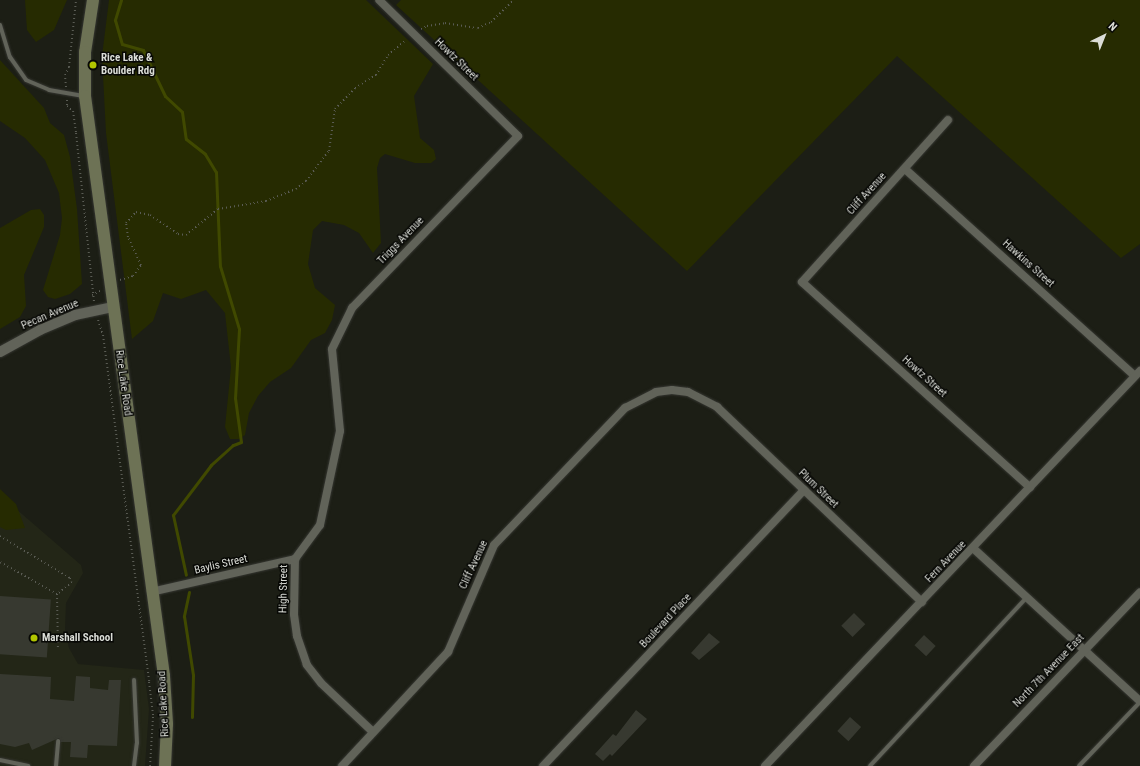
<!DOCTYPE html>
<style>
body{margin:0}
#map{position:relative;width:1140px;height:766px;overflow:hidden;background:#1c1e15;font-family:"Roboto Condensed",sans-serif}
div>[style]{position:absolute}
[style*='--x']{left:calc(var(--x)*1px);top:calc(var(--y)*1px);width:calc(var(--w)*1px);rotate:calc(var(--a)*1deg)}
.built>*{inset:0;background:#232617}
.green>*{inset:0;background:#262b01}
.stream>*{height:3px;margin:-1.5px;padding:0 1.5px;transform-origin:1.5px;border-radius:1.5px;background:#404900}
.building>*{inset:0;background:#373930;transform-origin:0 0}
.path>*{height:2px;margin-top:-1px;transform-origin:0;background:repeating-linear-gradient(90deg,#5a5c54 0 1px,transparent 0 4px)}
.roads{filter:drop-shadow(0 0 1px #363732) drop-shadow(0 0 1px #363732)}
.service>*{height:4px;margin:-2px;padding:0 2px;transform-origin:2px;border-radius:2px;background:#616359}
.minor>*{height:8px;margin:-4px;padding:0 4px;transform-origin:4px;border-radius:4px;background:#616359}
.tertiary>*{height:10px;margin:-5px;padding:0 5px;transform-origin:5px;border-radius:5px;background:#616359}
.secondary>*{height:12px;margin:-6px;padding:0 6px;transform-origin:6px;border-radius:6px;background:#6d7255}
.dots>*{width:11px;height:11px;translate:-50% -50%;box-sizing:border-box;border:2px solid #070805;border-radius:50%}
span{translate:-50% -50%;white-space:nowrap;text-align:center;line-height:1.15;-webkit-text-stroke:3px #070805;paint-order:stroke}
.poi-label{font-size:11px;color:#dbddd7;font-weight:700}
.left{translate:0 -50%;text-align:left}
.street-label{font-size:11px;color:#dbddd7}
.north{position:absolute;left:1084px;top:16px;width:40px;height:40px;-webkit-text-stroke:3px #070805;paint-order:stroke;rotate:43deg;font-size:11px;font-weight:700;line-height:16px;text-align:center;color:#dbddd7}
.north::after{content:'';display:block;margin:auto;width:14px;height:18px;background:#dbddd7;clip-path:polygon(50% 0,100% 100%,50% 72%,0 100%)}
</style>
<div id="map">
<div class="built">
<div style="clip-path:polygon(0 495px,81px 565px,83px 573px,66px 603px,65px 629px,69px 648px,78px 664px,144px 670px,149px 709px,145px 766px,0 766px)"></div>
</div>
<div class="green">
<div style="clip-path:polygon(25px 0,67px 0,54px 30px,36px 42px,27px 30px)"></div>
<div style="clip-path:polygon(109px 0,366px 0,433px 64px,414px 96px,420px 138px,434px 150px,436px 159px,431px 163px,415px 163px,385px 154px,380px 158px,377px 168px,381px 243px,373px 253px,359px 233px,344px 225px,322px 221px,313px 230px,308px 264px,315px 288px,335px 305px,332px 320px,325px 333px,311px 340px,291px 368px,270px 382px,258px 396px,249px 413px,245px 435px,239px 439px,230px 439px,225px 427px,231px 367px,225px 313px,206px 290px,181px 299px,163px 293px,153px 321px,132px 339px,106px 133px,102px 56px)"></div>
<div style="clip-path:polygon(401px 0,1140px 0,1140px 244px,1121px 258px,897px 56px,687px 271px,396px 5px)"></div>
<div style="clip-path:polygon(0 60px,44px 108px,50px 123px,64px 135px,70px 157px,77px 209px,82px 284px,70px 294px,55px 299px,48px 297px,43px 290px,60px 235px,62px 218px,59px 193px,45px 160px,25px 138px,0 121px)"></div>
<div style="clip-path:polygon(40px 209px,44px 215px,44px 227px,24px 275px,26px 306px,20px 317px,0 329px,0 228px,31px 210px)"></div>
<div style="clip-path:polygon(0 489px,16px 504px,25px 528px,6px 530px,0 527px)"></div>
</div>
<div class="stream">
<div style="--x:121;--y:0;--w:21;--a:107"></div>
<div style="--x:115;--y:20;--w:25;--a:74"></div>
<div style="--x:122;--y:44;--w:22;--a:16"></div>
<div style="--x:143;--y:50;--w:51;--a:64.4"></div>
<div style="--x:165;--y:96;--w:23;--a:43"></div>
<div style="--x:182;--y:112;--w:27;--a:82"></div>
<div style="--x:186;--y:139;--w:24;--a:38"></div>
<div style="--x:205;--y:154;--w:21;--a:59"></div>
<div style="--x:216;--y:172;--w:94;--a:87.6"></div>
<div style="--x:220;--y:266;--w:66;--a:73.2"></div>
<div style="--x:239;--y:329;--w:69;--a:93.3"></div>
<div style="--x:235;--y:398;--w:44;--a:82.2"></div>
<div style="--x:241;--y:442;--w:9;--a:159"></div>
<div style="--x:233;--y:445;--w:30;--a:138"></div>
<div style="--x:211;--y:465;--w:63;--a:127.2"></div>
<div style="--x:173;--y:515;--w:61;--a:77.8"></div>
<div style="--x:189;--y:592;--w:25;--a:102"></div>
<div style="--x:184;--y:616;--w:60;--a:81.3"></div>
<div style="--x:193;--y:675;--w:42;--a:91.4"></div>
</div>
<div class="building">
<div style="left:0;top:596px;width:51px;height:58px;rotate:4deg"></div>
<div style="left:854px;top:613px;width:16px;height:18px;rotate:45deg"></div>
<div style="clip-path:polygon(709px 633px,720px 642px,699px 660px,691px 653px)"></div>
<div style="left:924px;top:635px;width:16px;height:14px;rotate:43deg"></div>
<div style="clip-path:polygon(0 674px,51px 677px,50px 699px,74px 701px,76px 676px,90px 677px,90px 688px,108px 690px,109px 680px,121px 680px,117px 746px,88px 745px,87px 758px,70px 757px,71px 742px,61px 742px,59px 738px,32px 750px,29px 743px,15px 747px,0 744px)"></div>
<div style="clip-path:polygon(636px 710px,647px 719px,612px 756px,610px 754px,603px 761px,595px 754px,613px 734px,616px 736px)"></div>
<div style="left:850px;top:717px;width:15px;height:19px;rotate:42deg"></div>
</div>
<div class="path">
<div style="--x:421;--y:29;--w:7;--a:-27"></div>
<div style="--x:427;--y:26;--w:18;--a:-9"></div>
<div style="--x:445;--y:23;--w:33;--a:9"></div>
<div style="--x:478;--y:28;--w:14;--a:-25"></div>
<div style="--x:491;--y:22;--w:32;--a:-44"></div>
<div style="--x:66;--y:87;--w:12;--a:-95"></div>
<div style="--x:65;--y:75;--w:9;--a:-63"></div>
<div style="--x:69;--y:67;--w:67;--a:-84"></div>
<div style="--x:67;--y:100;--w:6;--a:90"></div>
<div style="--x:67;--y:106;--w:8;--a:40"></div>
<div style="--x:73;--y:111;--w:22;--a:82"></div>
<div style="--x:76;--y:133;--w:170;--a:83.9"></div>
<div style="--x:120;--y:280;--w:14;--a:-17"></div>
<div style="--x:133;--y:276;--w:14;--a:-54"></div>
<div style="--x:141;--y:265;--w:31;--a:-115"></div>
<div style="--x:128;--y:237;--w:14;--a:-98"></div>
<div style="--x:126;--y:223;--w:15;--a:-48"></div>
<div style="--x:136;--y:212;--w:14;--a:12"></div>
<div style="--x:150;--y:215;--w:34;--a:34"></div>
<div style="--x:178;--y:234;--w:8;--a:7"></div>
<div style="--x:186;--y:235;--w:41;--a:-39.1"></div>
<div style="--x:218;--y:209;--w:49;--a:-9.5"></div>
<div style="--x:266;--y:201;--w:32;--a:-22"></div>
<div style="--x:296;--y:189;--w:13;--a:-39"></div>
<div style="--x:306;--y:181;--w:38;--a:-53"></div>
<div style="--x:329;--y:151;--w:42;--a:-81.9"></div>
<div style="--x:335;--y:109;--w:29;--a:-46"></div>
<div style="--x:355;--y:88;--w:25;--a:-32"></div>
<div style="--x:376;--y:75;--w:23;--a:-59"></div>
<div style="--x:388;--y:55;--w:23;--a:-40"></div>
<div style="--x:92;--y:295;--w:9;--a:-27"></div>
<div style="--x:98;--y:320;--w:16;--a:72"></div>
<div style="--x:103;--y:335;--w:350;--a:82.4"></div>
<div style="--x:149;--y:682;--w:35;--a:83"></div>
<div style="--x:153;--y:717;--w:49;--a:93.5"></div>
<div style="--x:0;--y:536;--w:82;--a:31"></div>
<div style="--x:70;--y:578;--w:4;--a:63"></div>
<div style="--x:72;--y:582;--w:19;--a:141"></div>
<div style="--x:57;--y:594;--w:65;--a:-150.7"></div>
<div style="--x:57;--y:594;--w:55;--a:89"></div>
</div>
<div class="roads">
<div class="service">
<div style="--x:0;--y:25;--w:34;--a:73"></div>
<div style="--x:10;--y:57;--w:28;--a:55"></div>
<div style="--x:26;--y:80;--w:25;--a:23"></div>
<div style="--x:49;--y:90;--w:35;--a:10"></div>
<div style="--x:0;--y:760;--w:29;--a:12"></div>
<div style="--x:56;--y:766;--w:25;--a:-85"></div>
<div style="--x:134;--y:766;--w:23;--a:-83"></div>
<div style="--x:137;--y:743;--w:63;--a:-92.7"></div>
<div style="--x:870;--y:766;--w:231;--a:-47.1"></div>
<div style="--x:1079;--y:766;--w:88;--a:-46.4"></div>
</div>
<div class="minor">
<div style="--x:948;--y:120;--w:218;--a:132"></div>
<div style="--x:802;--y:282;--w:307;--a:42"></div>
<div style="--x:905;--y:169;--w:309;--a:42"></div>
<div style="--x:974;--y:549;--w:225;--a:42.5"></div>
<div style="--x:151;--y:592;--w:148;--a:-12.9"></div>
<div style="--x:373;--y:732;--w:71;--a:-136.7"></div>
<div style="--x:321;--y:683;--w:23;--a:-128"></div>
<div style="--x:307;--y:665;--w:31;--a:-109"></div>
<div style="--x:297;--y:636;--w:22;--a:-98"></div>
<div style="--x:294;--y:614;--w:55;--a:-89"></div>
<div style="--x:295;--y:559;--w:42;--a:-53.7"></div>
<div style="--x:320;--y:525;--w:96;--a:-78"></div>
<div style="--x:340;--y:431;--w:82;--a:-95.6"></div>
<div style="--x:332;--y:349;--w:46;--a:-64"></div>
<div style="--x:352;--y:308;--w:239;--a:-46"></div>
<div style="--x:518;--y:136;--w:194;--a:-135.6"></div>
<div style="--x:342;--y:766;--w:156;--a:-47.1"></div>
<div style="--x:448;--y:652;--w:116;--a:-66.7"></div>
<div style="--x:494;--y:545;--w:190;--a:-46.3"></div>
<div style="--x:625;--y:408;--w:35;--a:-27"></div>
<div style="--x:656;--y:392;--w:16;--a:-7"></div>
<div style="--x:672;--y:390;--w:16;--a:7"></div>
<div style="--x:688;--y:392;--w:33;--a:27"></div>
<div style="--x:717;--y:407;--w:283;--a:43.6"></div>
<div style="--x:543;--y:766;--w:380;--a:-46.6"></div>
<div style="--x:765;--y:766;--w:545;--a:-46.49"></div>
<div style="--x:974;--y:766;--w:240;--a:-46.3"></div>
</div>
<div class="tertiary">
<div style="--x:0;--y:352;--w:46;--a:-28.8"></div>
<div style="--x:40;--y:330;--w:38;--a:-23"></div>
<div style="--x:75;--y:315;--w:38;--a:-12"></div>
</div>
<div class="secondary">
<div style="--x:93;--y:0;--w:53;--a:98.7"></div>
<div style="--x:85;--y:52;--w:44;--a:90"></div>
<div style="--x:85;--y:96;--w:585;--a:82.24"></div>
<div style="--x:164;--y:676;--w:48;--a:86.4"></div>
<div style="--x:167;--y:724;--w:42;--a:92.7"></div>
</div>
</div>
<div class="dots">
<div style="left:93px;top:65px;background:#b1c500"></div>
<div style="left:34px;top:638px;background:#b1c500"></div>
</div>
<div class="poi-label">
<span class="left" style="left:101px;top:65px">Rice Lake &amp;<br>Boulder Rdg</span>
<span class="left" style="left:42px;top:638px">Marshall School</span>
</div>
<div class="street-label">
<span style="left:456px;top:60px;rotate:44deg">Howtz Street</span>
<span style="left:867px;top:194px;rotate:-48deg">Cliff Avenue</span>
<span style="left:401px;top:241px;rotate:-46deg">Triggs Avenue</span>
<span style="left:1028px;top:264px;rotate:42deg">Hawkins Street</span>
<span style="left:50px;top:315px;rotate:-23deg">Pecan Avenue</span>
<span style="left:924px;top:377px;rotate:42deg">Howtz Street</span>
<span style="left:123px;top:383px;rotate:82deg">Rice Lake Road</span>
<span style="left:818px;top:489px;rotate:44deg">Plum Street</span>
<span style="left:946px;top:562px;rotate:-46deg">Fern Avenue</span>
<span style="left:221px;top:565px;rotate:-13deg">Baylis Street</span>
<span style="left:474px;top:565px;rotate:-65deg">Cliff Avenue</span>
<span style="left:284px;top:589px;rotate:-89deg">High Street</span>
<span style="left:666px;top:621px;rotate:-47deg">Boulevard Place</span>
<span style="left:1049px;top:671px;rotate:-46deg">North 7th Avenue East</span>
<span style="left:164px;top:704px;rotate:-93deg">Rice Lake Road</span>
</div>
<div class="north">N</div>
</div>
